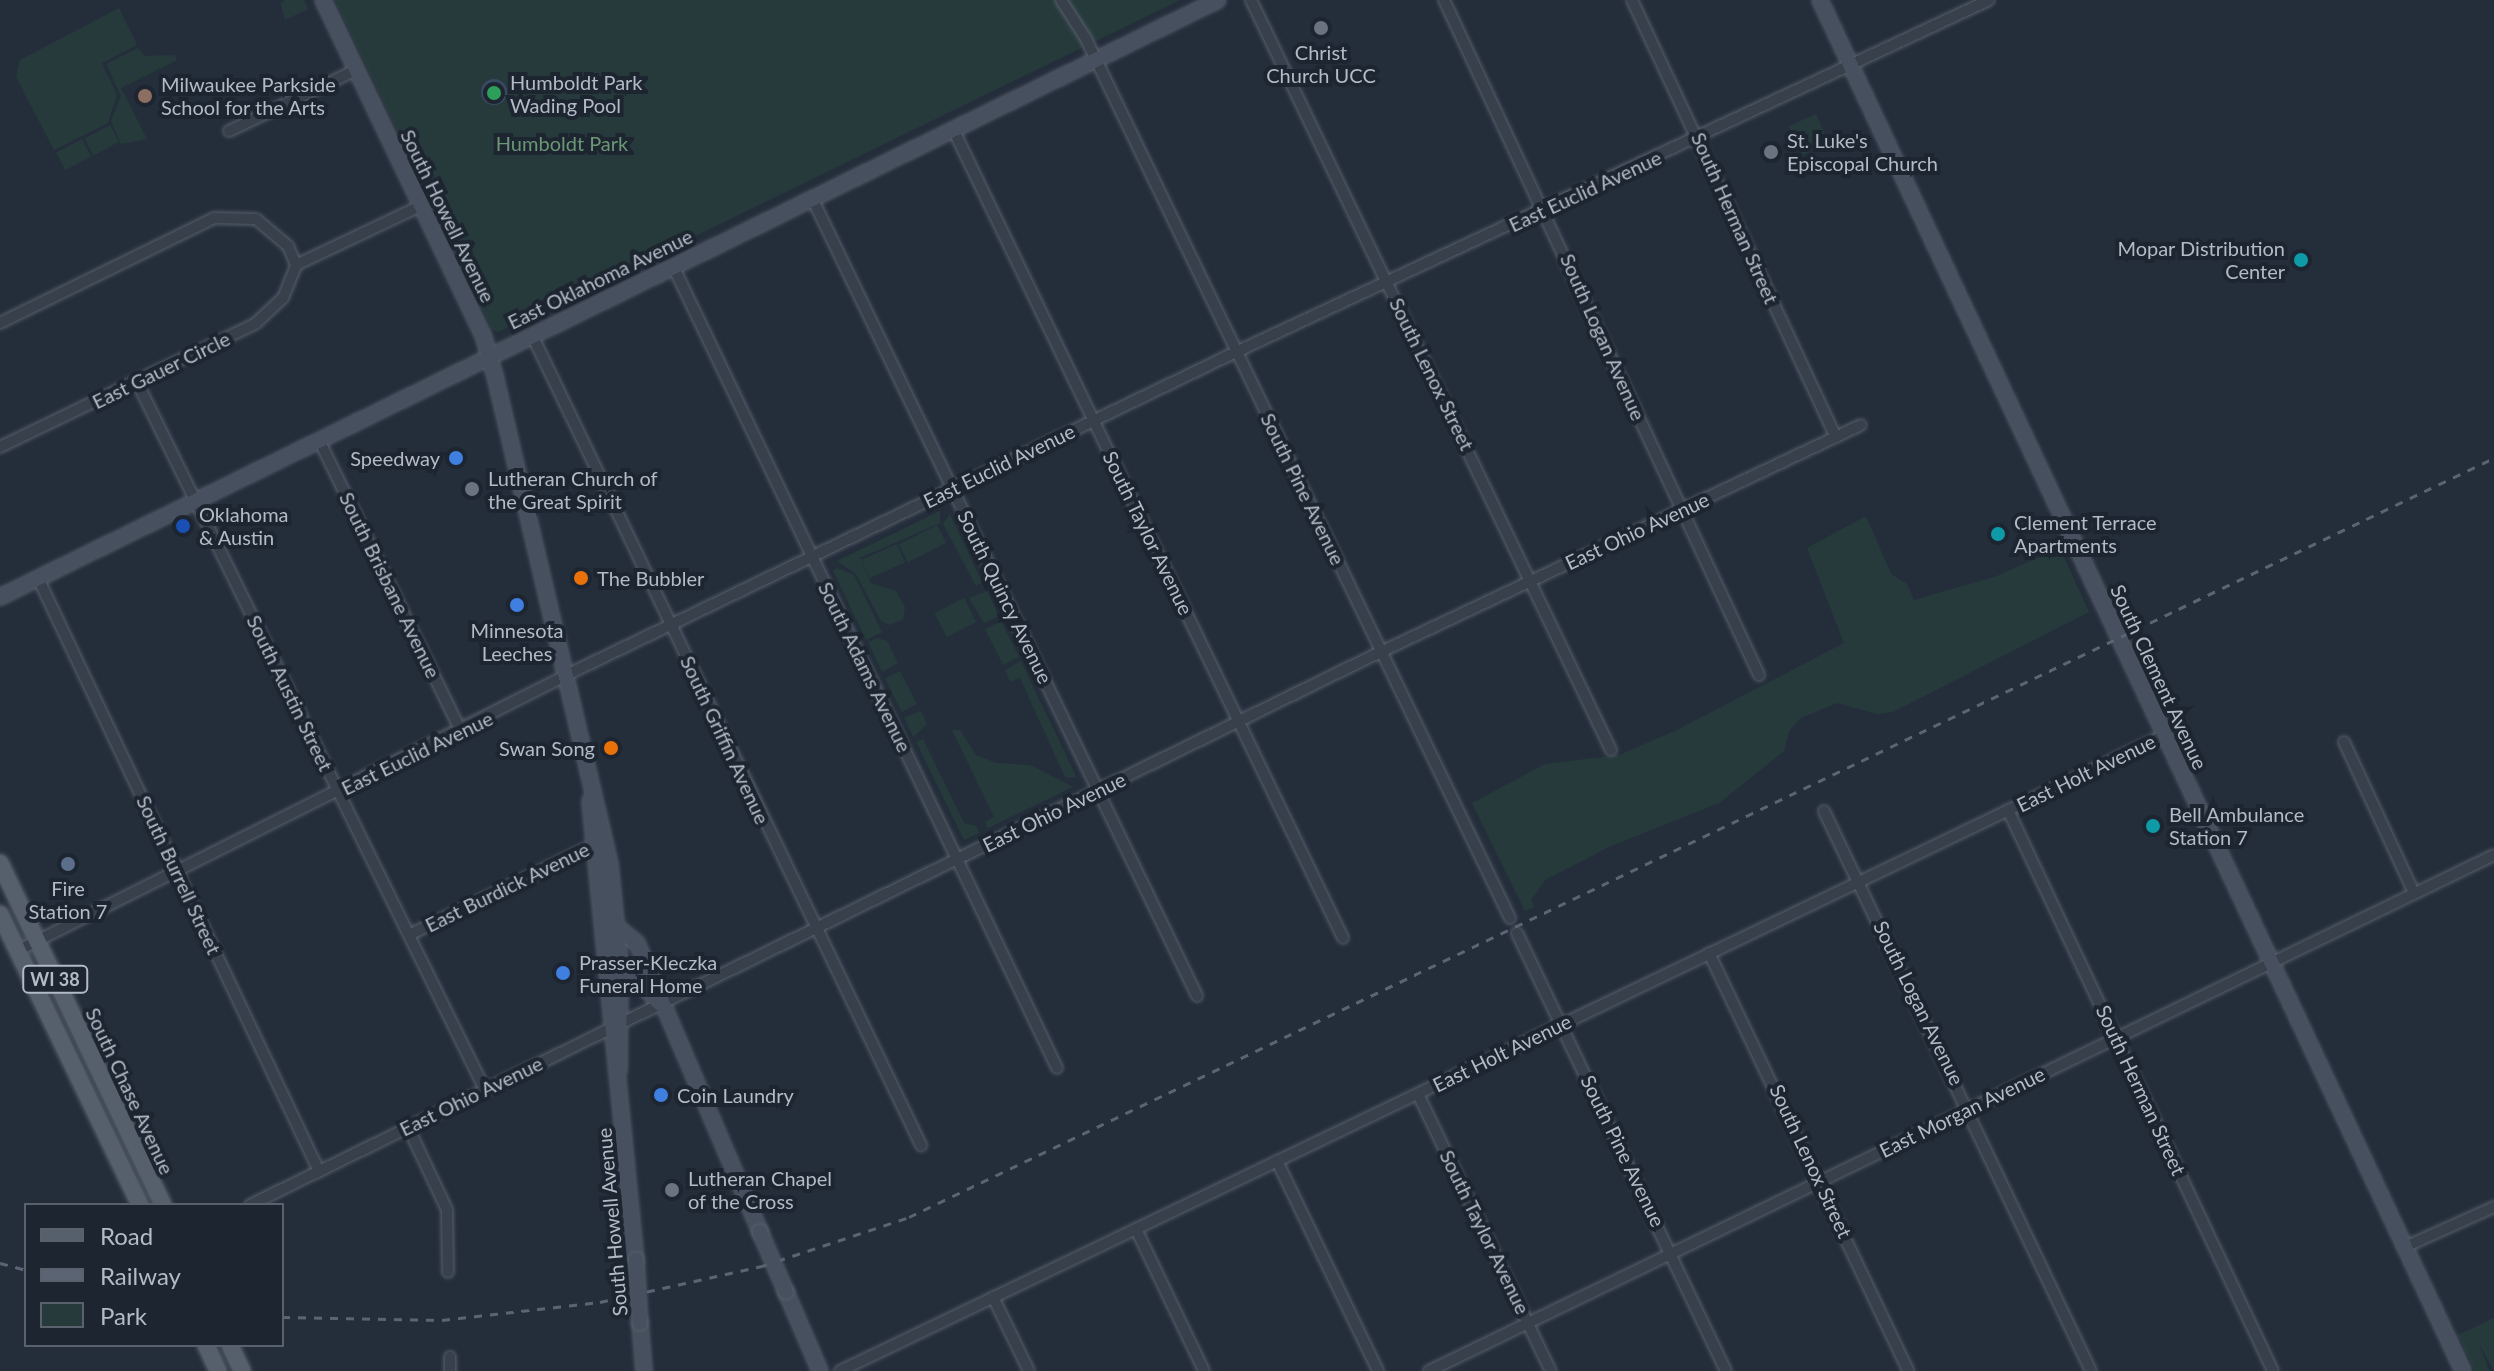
<!DOCTYPE html>
<style>
body{margin:0}
#map{position:relative;width:2494px;height:1371px;overflow:hidden;background:#242e3b;font-family:Lato,sans-serif}
div>[style]{position:absolute}
[style*='--x']{left:calc(var(--x)*1px);top:calc(var(--y)*1px);width:calc(var(--w)*1px);rotate:calc(var(--a)*1deg)}
.green>*{inset:0;background:#263a3c;transform-origin:0 0}
.water>*{inset:0;background:#394a62}
.round{border-radius:50%}
.roads{filter:drop-shadow(0 0 2px #565e6a) drop-shadow(0 0 2px #565e6a)}
.street>*{height:10px;margin:-5px;padding:0 5px;transform-origin:5px;border-radius:5px;background:#38404c}
.secondary>*{height:14px;margin:-7px;padding:0 7px;transform-origin:7px;border-radius:7px;background:#46505e}
.primary>*{height:16px;margin:-8px;padding:0 8px;transform-origin:8px;border-radius:8px;background:#565f6c}
.rail>*{height:3px;margin-top:-1.5px;transform-origin:0;background:repeating-linear-gradient(90deg,#5a6472 0 8px,transparent 0 16px)}
.bridges{filter:drop-shadow(0 0 2px #565e6a) drop-shadow(0 0 2px #565e6a)}
.secondary-bridge>*{height:14px;margin:-7px;padding:0 7px;transform-origin:7px;border-radius:7px;background:#46505e}
.dots>*{width:22px;height:22px;translate:-50% -50%;box-sizing:border-box;border:4px solid #1d2530;border-radius:50%}
span{translate:-50% -50%;white-space:nowrap;text-align:center;line-height:1.15;-webkit-text-stroke:8px #1d2530;paint-order:stroke}
.shield-label span{padding:2px 6px;background:#1d2530;border:2px solid;border-radius:6px;-webkit-text-stroke-width:0}
.shield-label{font-size:18px;color:#b3bbc7;font-weight:700}
.poi-label{font-size:20px;color:#b3bbc7}
.left{translate:0 -50%;text-align:left}
.right{translate:-100% -50%;text-align:right}
.park-label{font-size:20px;color:#6b9775}
.street-label{font-size:20px;color:#b3bbc7}
.legend{position:absolute;left:24px;top:1203px;width:260px;height:144px;box-sizing:border-box;background:#1d2530;border:2px solid #59616c;margin:0;padding:10px 14px;list-style:none;font-size:24px;color:#b3bbc7}
.legend li{display:flex;align-items:center;gap:16px;height:40px}
.legend b{width:40px;border:2px solid #59616c}
</style>
<div id="map">
<div class="green">
<div style="clip-path:polygon(285px 0,304px 0,308px 9px,285px 20px,281px 4px)"></div>
<div style="clip-path:polygon(335px 0,1180px 0,498px 332px,492px 329px)"></div>
<div style="clip-path:polygon(119px 8px,137px 45px,102px 63px,117px 95px,108px 123px,54px 150px,16px 77px,20px 60px)"></div>
<div style="clip-path:polygon(138px 48px,145px 56px,175px 55px,177px 60px,121px 88px,147px 139px,121px 144px,111px 121px,121px 96px,106px 64px)"></div>
<div style="left:1816px;top:114px;width:32px;height:30px;rotate:66deg"></div>
<div style="left:110px;top:125px;width:19px;height:29px;rotate:62deg"></div>
<div style="left:82px;top:139px;width:20px;height:29px;rotate:63deg"></div>
<div style="clip-path:polygon(940px 511px,940px 523px,860px 558px,871px 583px,896px 591px,905px 607px,903px 619px,890px 625px,881px 621px,856px 574px,837px 561px)"></div>
<div style="clip-path:polygon(950px 514px,982px 582px,976px 586px,943px 524px)"></div>
<div style="clip-path:polygon(1866px 516px,1891px 574px,1907px 584px,1914px 600px,1997px 576px,2042px 556px,2064px 557px,2089px 612px,1893px 712px,1877px 714px,1837px 703px,1801px 718px,1789px 731px,1784px 751px,1719px 803px,1611px 846px,1545px 880px,1531px 900px,1534px 907px,1525px 911px,1472px 803px,1545px 764px,1619px 755px,1677px 730px,1844px 643px,1807px 548px)"></div>
<div style="left:937px;top:525px;width:20px;height:43px;rotate:63deg"></div>
<div style="left:897px;top:544px;width:20px;height:39px;rotate:66deg"></div>
<div style="clip-path:polygon(837px 568px,854px 575px,882px 632px,866px 640px,833px 571px)"></div>
<div style="clip-path:polygon(987px 591px,999px 616px,984px 623px,969px 598px)"></div>
<div style="left:964px;top:598px;width:27px;height:33px;rotate:63deg"></div>
<div style="left:1001px;top:621px;width:40px;height:18px;rotate:63deg"></div>
<div style="clip-path:polygon(878px 638px,887px 641px,898px 663px,882px 672px,868px 642px)"></div>
<div style="clip-path:polygon(1021px 661px,1077px 778px,1065px 777px,1020px 678px,1010px 682px,1005px 670px)"></div>
<div style="left:900px;top:671px;width:37px;height:17px;rotate:63deg"></div>
<div style="clip-path:polygon(921px 711px,927px 724px,913px 737px,904px 718px)"></div>
<div style="clip-path:polygon(952px 730px,960px 730px,976px 755px,996px 763px,1030px 765px,1073px 787px,988px 828px,985px 822px,994px 817px)"></div>
<div style="clip-path:polygon(923px 739px,964px 823px,976px 826px,979px 833px,964px 840px,916px 742px)"></div>
<div style="clip-path:polygon(2494px 1318px,2494px 1371px,2479px 1344px,2489px 1371px,2475px 1371px,2458px 1335px)"></div>
</div>
<div class="water">
<div class="round" style="left:481px;top:79px;width:26px;height:26px"></div>
</div>
<div class="roads">
<div class="street">
<div style="--x:1061;--y:0;--w:46;--a:57.3"></div>
<div style="--x:1086;--y:39;--w:976;--a:64.25"></div>
<div style="--x:1251;--y:0;--w:832;--a:64.36"></div>
<div style="--x:1444;--y:0;--w:745;--a:64.98"></div>
<div style="--x:1632;--y:0;--w:482;--a:65"></div>
<div style="--x:953;--y:129;--w:898;--a:64.26"></div>
<div style="--x:229;--y:131;--w:141;--a:-25.7"></div>
<div style="--x:812;--y:198;--w:886;--a:64.24"></div>
<div style="--x:673;--y:266;--w:889;--a:64.41"></div>
<div style="--x:0;--y:323;--w:238;--a:-26.1"></div>
<div style="--x:214;--y:218;--w:42;--a:1.4"></div>
<div style="--x:256;--y:219;--w:42;--a:40.2"></div>
<div style="--x:288;--y:246;--w:21;--a:67"></div>
<div style="--x:532;--y:335;--w:899;--a:64.35"></div>
<div style="--x:137;--y:382;--w:789;--a:63.82"></div>
<div style="--x:319;--y:440;--w:324;--a:64"></div>
<div style="--x:0;--y:447;--w:284;--a:-25.8"></div>
<div style="--x:256;--y:323;--w:37;--a:-43"></div>
<div style="--x:283;--y:298;--w:35;--a:-68"></div>
<div style="--x:296;--y:265;--w:137;--a:-25.4"></div>
<div style="--x:38;--y:578;--w:656;--a:64.65"></div>
<div style="--x:2344;--y:742;--w:166;--a:65.1"></div>
<div style="--x:2008;--y:810;--w:620;--a:64.72"></div>
<div style="--x:1824;--y:811;--w:620;--a:64.51"></div>
<div style="--x:1517;--y:933;--w:485;--a:64.5"></div>
<div style="--x:409;--y:935;--w:210;--a:-26"></div>
<div style="--x:17;--y:951;--w:629;--a:-26.65"></div>
<div style="--x:579;--y:669;--w:729;--a:-25.76"></div>
<div style="--x:1236;--y:352;--w:831;--a:-25.05"></div>
<div style="--x:1709;--y:953;--w:463;--a:64.5"></div>
<div style="--x:1418;--y:1094;--w:307;--a:64.4"></div>
<div style="--x:408;--y:1127;--w:92;--a:64.8"></div>
<div style="--x:447;--y:1210;--w:62;--a:89.1"></div>
<div style="--x:1277;--y:1161;--w:233;--a:64.3"></div>
<div style="--x:250;--y:1205;--w:1245;--a:-26.07"></div>
<div style="--x:1368;--y:658;--w:545;--a:-25.3"></div>
<div style="--x:1136;--y:1229;--w:157;--a:64.4"></div>
<div style="--x:2405;--y:1247;--w:98;--a:-24.2"></div>
<div style="--x:993;--y:1297;--w:82;--a:64.1"></div>
<div style="--x:450;--y:1357;--w:14;--a:90"></div>
<div style="--x:840;--y:1371;--w:1467;--a:-25.64"></div>
<div style="--x:1429;--y:1371;--w:1183;--a:-25.85"></div>
</div>
<div class="secondary">
<div style="--x:323;--y:0;--w:371;--a:64.5"></div>
<div style="--x:483;--y:335;--w:43;--a:73.7"></div>
<div style="--x:495;--y:376;--w:501;--a:76.74"></div>
<div style="--x:610;--y:864;--w:99;--a:84.2"></div>
<div style="--x:620;--y:962;--w:108;--a:90.5"></div>
<div style="--x:1820;--y:0;--w:1514;--a:64.87"></div>
<div style="--x:0;--y:597;--w:1356;--a:-26.11"></div>
<div style="--x:590;--y:801;--w:461;--a:84.3"></div>
<div style="--x:616;--y:926;--w:27;--a:39"></div>
<div style="--x:637;--y:943;--w:314;--a:66.9"></div>
<div style="--x:619;--y:961;--w:59;--a:46.4"></div>
<div style="--x:786;--y:1292;--w:86;--a:66.7"></div>
<div style="--x:640;--y:1323;--w:48;--a:85.2"></div>
</div>
<div class="primary">
<div style="--x:0;--y:863;--w:379;--a:64.5"></div>
<div style="--x:0;--y:914;--w:323;--a:64.3"></div>
<div style="--x:206;--y:1345;--w:29;--a:65"></div>
<div style="--x:230;--y:1345;--w:29;--a:65"></div>
</div>
</div>
<div class="rail">
<div style="--x:0;--y:1263;--w:27;--a:15"></div>
<div style="--x:282;--y:1317;--w:160;--a:1.1"></div>
<div style="--x:442;--y:1320;--w:159;--a:-6.5"></div>
<div style="--x:600;--y:1302;--w:166;--a:-12.5"></div>
<div style="--x:762;--y:1266;--w:155;--a:-18.4"></div>
<div style="--x:909;--y:1217;--w:1757;--a:-25.59"></div>
</div>
<div class="bridges">
<div class="secondary-bridge">
<div style="--x:760;--y:1232;--w:65;--a:66.6"></div>
<div style="--x:636;--y:1260;--w:63;--a:86.4"></div>
</div>
</div>
<div class="dots">
<div style="left:1321px;top:28px;background:#6b7280"></div>
<div style="left:494px;top:93px;background:#2e9e5b"></div>
<div style="left:145px;top:96px;background:#8d6e63"></div>
<div style="left:1771px;top:152px;background:#6b7280"></div>
<div style="left:2301px;top:260px;background:#0f9aa8"></div>
<div style="left:456px;top:458px;background:#3f7fe0"></div>
<div style="left:472px;top:489px;background:#6b7280"></div>
<div style="left:183px;top:526px;background:#1a4fb4"></div>
<div style="left:1998px;top:534px;background:#0f9aa8"></div>
<div style="left:581px;top:578px;background:#e8710a"></div>
<div style="left:517px;top:605px;background:#3f7fe0"></div>
<div style="left:611px;top:748px;background:#e8710a"></div>
<div style="left:2153px;top:826px;background:#0f9aa8"></div>
<div style="left:68px;top:864px;background:#5c6f8a"></div>
<div style="left:563px;top:973px;background:#3f7fe0"></div>
<div style="left:661px;top:1095px;background:#3f7fe0"></div>
<div style="left:672px;top:1190px;background:#6b7280"></div>
</div>
<div class="shield-label">
<span style="left:55px;top:979px">WI 38</span>
</div>
<div class="poi-label">
<span style="left:1321px;top:64px">Christ<br>Church UCC</span>
<span class="left" style="left:510px;top:94px">Humboldt Park<br>Wading Pool</span>
<span class="left" style="left:161px;top:96px">Milwaukee Parkside<br>School for the Arts</span>
<span class="left" style="left:1787px;top:152px">St. Luke's<br>Episcopal Church</span>
<span class="right" style="left:2285px;top:260px">Mopar Distribution<br>Center</span>
<span class="right" style="left:440px;top:458px">Speedway</span>
<span class="left" style="left:488px;top:490px">Lutheran Church of<br>the Great Spirit</span>
<span class="left" style="left:199px;top:526px">Oklahoma<br>&amp; Austin</span>
<span class="left" style="left:2014px;top:534px">Clement Terrace<br>Apartments</span>
<span class="left" style="left:597px;top:578px">The Bubbler</span>
<span style="left:517px;top:642px">Minnesota<br>Leeches</span>
<span class="right" style="left:595px;top:748px">Swan Song</span>
<span class="left" style="left:2169px;top:826px">Bell Ambulance<br>Station 7</span>
<span style="left:68px;top:900px">Fire<br>Station 7</span>
<span class="left" style="left:579px;top:974px">Prasser-Kleczka<br>Funeral Home</span>
<span class="left" style="left:677px;top:1095px">Coin Laundry</span>
<span class="left" style="left:688px;top:1190px">Lutheran Chapel<br>of the Cross</span>
</div>
<div class="park-label">
<span style="left:562px;top:143px">Humboldt Park</span>
</div>
<div class="street-label">
<span style="left:1585px;top:191px;rotate:-25deg">East Euclid Avenue</span>
<span style="left:448px;top:216px;rotate:64deg">South Howell Avenue</span>
<span style="left:1735px;top:218px;rotate:66deg">South Herman Street</span>
<span style="left:600px;top:279px;rotate:-26deg">East Oklahoma Avenue</span>
<span style="left:1603px;top:337px;rotate:66deg">South Logan Avenue</span>
<span style="left:161px;top:370px;rotate:-26deg">East Gauer Circle</span>
<span style="left:1432px;top:374px;rotate:64deg">South Lenox Street</span>
<span style="left:999px;top:466px;rotate:-26deg">East Euclid Avenue</span>
<span style="left:1303px;top:489px;rotate:64deg">South Pine Avenue</span>
<span style="left:1637px;top:531px;rotate:-25deg">East Ohio Avenue</span>
<span style="left:1148px;top:533px;rotate:64deg">South Taylor Avenue</span>
<span style="left:390px;top:585px;rotate:64deg">South Brisbane Avenue</span>
<span style="left:1005px;top:597px;rotate:64deg">South Quincy Avenue</span>
<span style="left:865px;top:667px;rotate:64deg">South Adams Avenue</span>
<span style="left:2159px;top:677px;rotate:65deg">South Clement Avenue</span>
<span style="left:290px;top:693px;rotate:64deg">South Austin Street</span>
<span style="left:725px;top:740px;rotate:65deg">South Griffin Avenue</span>
<span style="left:417px;top:753px;rotate:-26deg">East Euclid Avenue</span>
<span style="left:2086px;top:773px;rotate:-26deg">East Holt Avenue</span>
<span style="left:1054px;top:812px;rotate:-26deg">East Ohio Avenue</span>
<span style="left:179px;top:875px;rotate:65deg">South Burrell Street</span>
<span style="left:507px;top:887px;rotate:-26deg">East Burdick Avenue</span>
<span style="left:1919px;top:1003px;rotate:64deg">South Logan Avenue</span>
<span style="left:1502px;top:1053px;rotate:-26deg">East Holt Avenue</span>
<span style="left:2141px;top:1090px;rotate:65deg">South Herman Street</span>
<span style="left:130px;top:1091px;rotate:65deg">South Chase Avenue</span>
<span style="left:471px;top:1096px;rotate:-26deg">East Ohio Avenue</span>
<span style="left:1962px;top:1112px;rotate:-26deg">East Morgan Avenue</span>
<span style="left:1623px;top:1151px;rotate:64deg">South Pine Avenue</span>
<span style="left:1811px;top:1161px;rotate:65deg">South Lenox Street</span>
<span style="left:612px;top:1222px;rotate:-95deg">South Howell Avenue</span>
<span style="left:1485px;top:1232px;rotate:64deg">South Taylor Avenue</span>
</div>
<ul class="legend">
<li><b style="height:10px;background:#565f6c"></b>Road</li>
<li><b style="height:10px;background:#5a6472"></b>Railway</li>
<li><b style="height:22px;background:#263a3c"></b>Park</li>
</ul>
</div>
